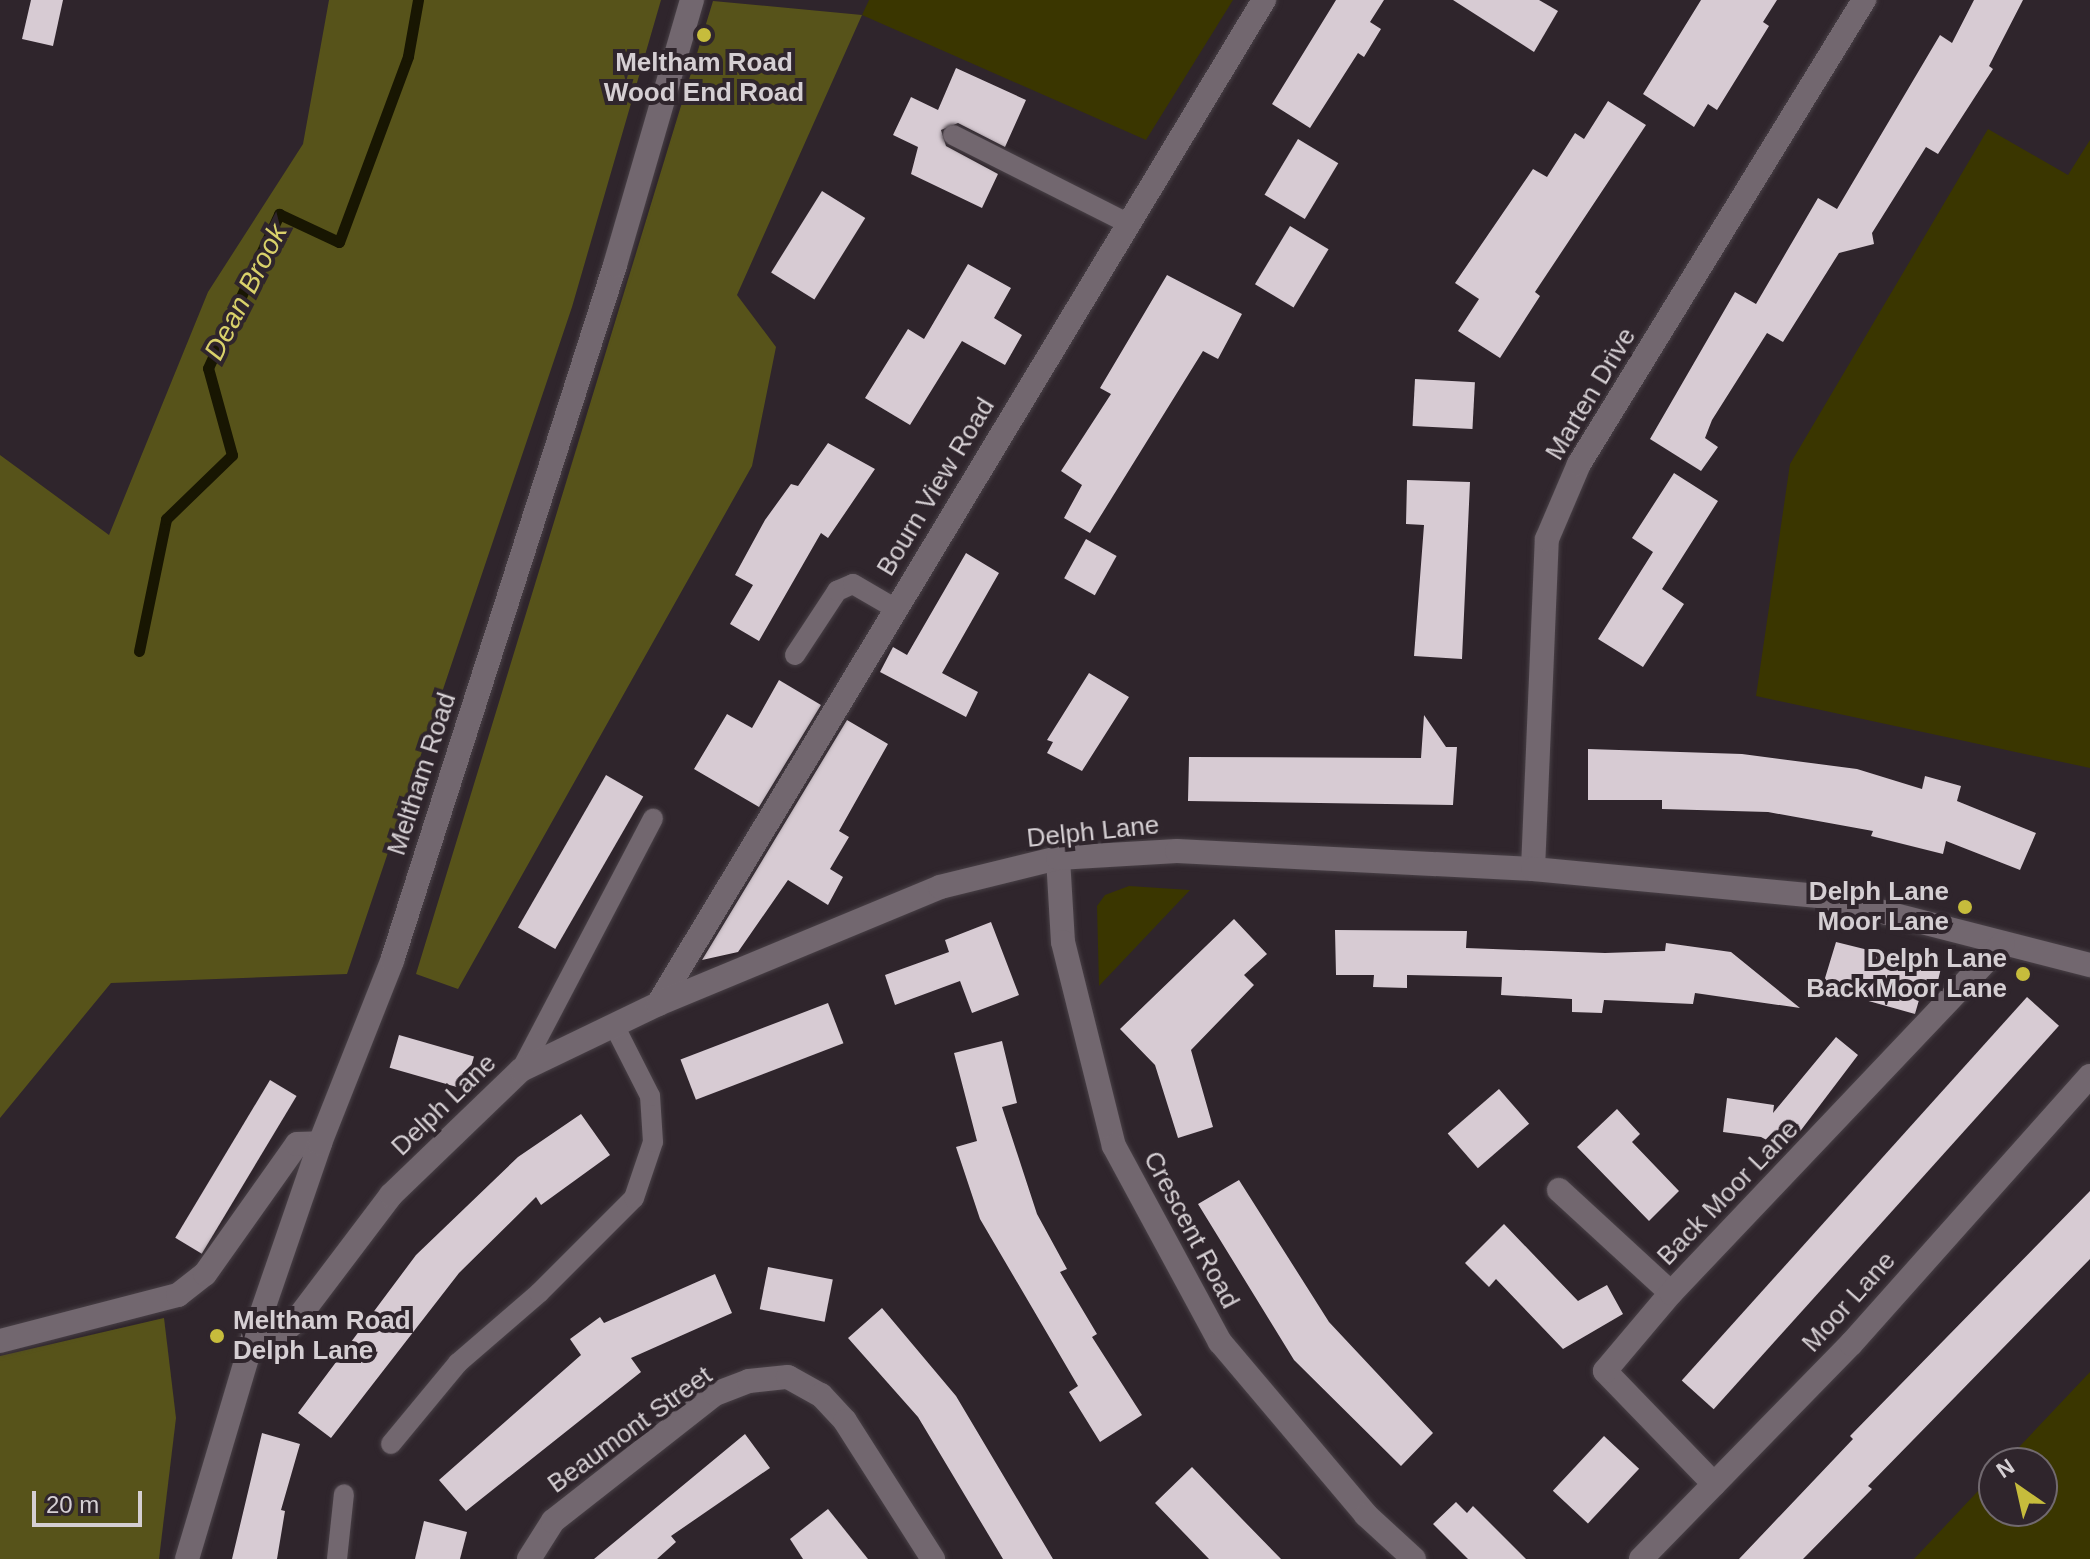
<!DOCTYPE html>
<style>
body{margin:0}
#map{position:relative;width:2090px;height:1559px;overflow:hidden;background:#2f252c;font-family:Helvetica,sans-serif}
div>[style]{position:absolute}
[style*='--x']{left:calc(var(--x)*1px);top:calc(var(--y)*1px);width:calc(var(--w)*1px);rotate:calc(var(--a)*1deg)}
.green>*{inset:0;background:#3a3600}
.forest>*{inset:0;background:#57531a}
.stream>*{height:11px;margin:-5.5px;padding:0 5.5px;transform-origin:5.5px;border-radius:5.5px;background:#181602}
.building>*{inset:0;background:#d7cbd3;transform-origin:0 0}
.roads{filter:drop-shadow(0 0 2px #484046) drop-shadow(0 0 2px #484046)}
.service>*{height:20px;margin:-10px;padding:0 10px;transform-origin:10px;border-radius:10px;background:#72676f}
.minor>*{height:24px;margin:-12px;padding:0 12px;transform-origin:12px;border-radius:12px;background:#72676f}
.secondary>*{height:24px;margin:-12px;padding:0 12px;transform-origin:12px;border-radius:12px;background:#72676f}
.dots>*{width:22px;height:22px;translate:-50% -50%;box-sizing:border-box;border:4px solid #2f252c;border-radius:50%}
span{translate:-50% -50%;white-space:nowrap;text-align:center;line-height:1.15;-webkit-text-stroke:8px #2f252c;paint-order:stroke}
.poi-label{font-size:26px;color:#d5cfd3;font-weight:700}
.right{translate:-100% -50%;text-align:right}
.left{translate:0 -50%;text-align:left}
.street-label{font-size:26px;color:#d5cfd3}
.water-label{font-size:28px;color:#d9d16a;font-style:italic}
.north{position:absolute;left:1978px;top:1447px;width:80px;height:80px;box-sizing:border-box;background:#2f252c;border:2px solid #71696f;border-radius:50%;rotate:326deg;font-size:22px;font-weight:700;line-height:32px;text-align:center;color:#d5cfd3}
.north::after{content:'';display:block;margin:auto;width:28px;height:36px;background:#c6bc3c;clip-path:polygon(50% 0,100% 100%,50% 72%,0 100%)}
.scale{position:absolute;left:32px;top:1491px;width:110px;height:36px;box-sizing:border-box;border:4px solid #d5cfd3;border-top:0;padding-left:10px;font-size:24px;line-height:28px;white-space:nowrap;color:#d5cfd3;-webkit-text-stroke:6px #2f252c;paint-order:stroke}
</style>
<div id="map">
<div class="green">
<div style="clip-path:polygon(869px 0,1233px 0,1146px 140px,862px 15px)"></div>
<div style="clip-path:polygon(1988px 129px,2068px 175px,2090px 140px,2090px 768px,1756px 696px,1790px 464px)"></div>
<div style="clip-path:polygon(1129px 886px,1190px 890px,1099px 986px,1097px 906px,1105px 895px)"></div>
<div style="clip-path:polygon(2090px 1372px,2090px 1559px,1914px 1559px,1994px 1474px,1994px 1511px,2042px 1511px,2042px 1463px,2004px 1463px)"></div>
</div>
<div class="forest">
<div style="clip-path:polygon(329px 0,661px 0,572px 307px,347px 974px,111px 983px,0 1118px,0 455px,109px 535px,208px 292px,303px 144px)"></div>
<div style="clip-path:polygon(713px 1px,862px 15px,737px 295px,776px 347px,752px 466px,458px 989px,416px 974px)"></div>
<div style="clip-path:polygon(164px 1318px,176px 1418px,159px 1559px,0 1559px,0 1356px)"></div>
</div>
<div class="stream">
<div style="--x:139;--y:651;--w:135;--a:-78.4"></div>
<div style="--x:166;--y:519;--w:92;--a:-44.1"></div>
<div style="--x:232;--y:455;--w:90;--a:-105.4"></div>
<div style="--x:208;--y:368;--w:170;--a:-65.2"></div>
<div style="--x:279;--y:214;--w:66;--a:25"></div>
<div style="--x:339;--y:242;--w:198;--a:-69.6"></div>
<div style="--x:408;--y:56;--w:57;--a:-79.9"></div>
</div>
<div class="building">
<div style="clip-path:polygon(31px 0,63px 0,53px 46px,22px 39px)"></div>
<div style="clip-path:polygon(1336px 0,1384px 0,1370px 22px,1381px 29px,1364px 57px,1358px 53px,1310px 128px,1272px 104px)"></div>
<div style="clip-path:polygon(1453px 0,1539px 0,1558px 11px,1534px 52px)"></div>
<div style="clip-path:polygon(1701px 0,1777px 0,1763px 22px,1769px 26px,1717px 110px,1708px 104px,1694px 127px,1643px 94px)"></div>
<div style="clip-path:polygon(1974px 0,2023px 0,1989px 66px,1993px 69px,1938px 154px,1926px 147px,1872px 233px,1874px 244px,1839px 253px,1783px 342px,1767px 333px,1712px 420px,1705px 438px,1718px 447px,1701px 471px,1650px 439px,1735px 292px,1756px 304px,1818px 198px,1837px 209px,1940px 35px,1952px 43px)"></div>
<div style="clip-path:polygon(956px 68px,1026px 100px,1005px 147px,958px 123px,941px 130px,946px 146px,998px 174px,982px 208px,911px 174px,918px 147px,893px 135px,911px 97px,938px 110px)"></div>
<div style="clip-path:polygon(1608px 101px,1646px 125px,1535px 292px,1540px 296px,1500px 358px,1458px 331px,1479px 299px,1455px 283px,1533px 169px,1547px 177px,1575px 133px,1584px 139px)"></div>
<div style="left:1298px;top:139px;width:47px;height:65px;rotate:31deg"></div>
<div style="left:822px;top:191px;width:51px;height:96px;rotate:32deg"></div>
<div style="left:1290px;top:226px;width:45px;height:68px;rotate:31deg"></div>
<div style="clip-path:polygon(968px 264px,1011px 288px,994px 318px,1022px 335px,1005px 365px,962px 341px,910px 425px,865px 398px,908px 329px,924px 339px)"></div>
<div style="clip-path:polygon(1167px 275px,1242px 314px,1218px 359px,1203px 351px,1090px 533px,1064px 518px,1082px 485px,1061px 471px,1111px 394px,1100px 388px)"></div>
<div style="left:1415px;top:379px;width:60px;height:47px;rotate:3deg"></div>
<div style="clip-path:polygon(828px 443px,875px 469px,828px 538px,821px 533px,759px 641px,730px 624px,753px 585px,735px 575px,765px 520px,791px 484px,798px 486px)"></div>
<div style="clip-path:polygon(1674px 473px,1718px 501px,1662px 589px,1684px 604px,1643px 667px,1598px 639px,1653px 552px,1632px 538px)"></div>
<div style="clip-path:polygon(1407px 480px,1470px 482px,1462px 659px,1414px 656px,1424px 525px,1406px 524px)"></div>
<div style="left:1086px;top:539px;width:35px;height:45px;rotate:29deg"></div>
<div style="clip-path:polygon(966px 553px,999px 573px,942px 673px,978px 692px,966px 717px,880px 672px,893px 647px,907px 655px)"></div>
<div style="clip-path:polygon(1089px 673px,1129px 697px,1082px 771px,1047px 753px,1053px 742px,1047px 740px)"></div>
<div style="clip-path:polygon(779px 680px,821px 705px,759px 807px,694px 769px,727px 714px,752px 728px)"></div>
<div style="clip-path:polygon(1424px 715px,1446px 747px,1457px 747px,1453px 805px,1188px 801px,1189px 757px,1421px 758px)"></div>
<div style="clip-path:polygon(847px 720px,888px 744px,839px 831px,849px 837px,830px 869px,843px 877px,828px 905px,788px 880px,738px 952px,702px 960px)"></div>
<div style="clip-path:polygon(1588px 749px,1742px 754px,1857px 769px,1922px 789px,1925px 776px,1961px 786px,1957px 801px,2036px 833px,2020px 870px,1946px 841px,1943px 854px,1871px 836px,1873px 831px,1768px 812px,1662px 809px,1662px 800px,1588px 800px)"></div>
<div style="left:606px;top:775px;width:43px;height:176px;rotate:30deg"></div>
<div style="clip-path:polygon(1234px 919px,1267px 954px,1244px 975px,1254px 985px,1191px 1050px,1213px 1127px,1178px 1138px,1155px 1065px,1120px 1029px)"></div>
<div style="clip-path:polygon(991px 922px,1019px 995px,972px 1013px,960px 981px,895px 1005px,885px 975px,949px 952px,945px 940px)"></div>
<div style="clip-path:polygon(1335px 930px,1467px 931px,1466px 948px,1605px 953px,1665px 951px,1666px 943px,1731px 952px,1800px 1008px,1695px 993px,1693px 1004px,1604px 1000px,1602px 1013px,1572px 1012px,1572px 999px,1501px 995px,1502px 977px,1407px 975px,1407px 988px,1373px 987px,1374px 975px,1336px 975px)"></div>
<div style="clip-path:polygon(1836px 942px,1941px 968px,1935px 993px,1921px 993px,1915px 1014px,1822px 988px)"></div>
<div style="left:2027px;top:997px;width:43px;height:516px;rotate:42deg"></div>
<div style="left:828px;top:1003px;width:43px;height:158px;rotate:69deg"></div>
<div style="left:399px;top:1035px;width:78px;height:34px;rotate:16deg"></div>
<div style="clip-path:polygon(1836px 1037px,1858px 1055px,1786px 1150px,1761px 1137px,1723px 1132px,1727px 1098px,1774px 1105px,1773px 1113px)"></div>
<div style="clip-path:polygon(1002px 1041px,1017px 1103px,1002px 1107px,1037px 1214px,1067px 1269px,1060px 1272px,1097px 1334px,1092px 1337px,1142px 1415px,1100px 1442px,1069px 1392px,1078px 1386px,980px 1219px,956px 1147px,977px 1141px,954px 1053px)"></div>
<div style="left:270px;top:1080px;width:31px;height:184px;rotate:31deg"></div>
<div style="left:1499px;top:1089px;width:46px;height:68px;rotate:49deg"></div>
<div style="clip-path:polygon(1617px 1109px,1640px 1134px,1632px 1142px,1679px 1191px,1649px 1221px,1577px 1147px)"></div>
<div style="clip-path:polygon(581px 1114px,610px 1155px,541px 1205px,536px 1197px,459px 1273px,331px 1438px,298px 1413px,416px 1255px,518px 1157px)"></div>
<div style="clip-path:polygon(1239px 1180px,1329px 1322px,1433px 1433px,1401px 1466px,1294px 1360px,1198px 1204px)"></div>
<div style="clip-path:polygon(2090px 1191px,2090px 1259px,1868px 1486px,1872px 1489px,1803px 1559px,1739px 1559px,1853px 1439px,1850px 1436px)"></div>
<div style="clip-path:polygon(1504px 1224px,1578px 1301px,1607px 1285px,1623px 1314px,1563px 1349px,1496px 1279px,1489px 1287px,1465px 1263px)"></div>
<div style="left:768px;top:1267px;width:66px;height:43px;rotate:11deg"></div>
<div style="clip-path:polygon(715px 1274px,732px 1313px,631px 1358px,641px 1372px,466px 1511px,439px 1480px,581px 1355px,570px 1339px,600px 1317px,604px 1323px)"></div>
<div style="clip-path:polygon(882px 1308px,956px 1396px,1053px 1559px,1003px 1559px,918px 1417px,848px 1338px)"></div>
<div style="clip-path:polygon(262px 1433px,300px 1444px,281px 1510px,285px 1511px,277px 1559px,232px 1559px)"></div>
<div style="clip-path:polygon(745px 1434px,770px 1468px,671px 1536px,676px 1542px,657px 1559px,594px 1559px)"></div>
<div style="left:1604px;top:1436px;width:48px;height:75px;rotate:43deg"></div>
<div style="clip-path:polygon(1192px 1467px,1242px 1519px,1281px 1559px,1209px 1559px,1155px 1503px)"></div>
<div style="clip-path:polygon(1456px 1502px,1467px 1513px,1473px 1506px,1526px 1559px,1468px 1559px,1433px 1524px)"></div>
<div style="clip-path:polygon(828px 1509px,868px 1559px,803px 1559px,790px 1539px)"></div>
<div style="clip-path:polygon(424px 1521px,467px 1532px,460px 1559px,415px 1559px)"></div>
</div>
<div class="roads">
<div class="service">
<div style="--x:953;--y:135;--w:195;--a:26.8"></div>
<div style="--x:795;--y:655;--w:77;--a:-56.7"></div>
<div style="--x:837;--y:591;--w:17;--a:-24"></div>
<div style="--x:853;--y:584;--w:50;--a:30.2"></div>
<div style="--x:521;--y:1070;--w:284;--a:-62.3"></div>
<div style="--x:391;--y:1444;--w:105;--a:-50.4"></div>
<div style="--x:458;--y:1363;--w:107;--a:-40.8"></div>
<div style="--x:539;--y:1293;--w:134;--a:-45"></div>
<div style="--x:634;--y:1198;--w:59;--a:-71.3"></div>
<div style="--x:653;--y:1142;--w:46;--a:-93.7"></div>
<div style="--x:650;--y:1096;--w:80;--a:-116.9"></div>
<div style="--x:337;--y:1559;--w:65;--a:-83.9"></div>
</div>
<div class="minor">
<div style="--x:1058;--y:858;--w:84;--a:86.6"></div>
<div style="--x:1063;--y:942;--w:210;--a:76"></div>
<div style="--x:1114;--y:1146;--w:223;--a:61.6"></div>
<div style="--x:1220;--y:1342;--w:226;--a:49.8"></div>
<div style="--x:1366;--y:1515;--w:65;--a:42.5"></div>
<div style="--x:1533;--y:869;--w:330;--a:-87.6"></div>
<div style="--x:1547;--y:539;--w:82;--a:-66.9"></div>
<div style="--x:1579;--y:464;--w:545;--a:-58.44"></div>
<div style="--x:658;--y:1004;--w:1173;--a:-58.89"></div>
<div style="--x:1559;--y:1190;--w:152;--a:42.6"></div>
<div style="--x:0;--y:1341;--w:184;--a:-14.5"></div>
<div style="--x:178;--y:1295;--w:34;--a:-38"></div>
<div style="--x:205;--y:1274;--w:159;--a:-54.7"></div>
<div style="--x:297;--y:1144;--w:23;--a:-2"></div>
<div style="--x:252;--y:1341;--w:20;--a:0"></div>
<div style="--x:272;--y:1341;--w:30;--a:-40"></div>
<div style="--x:295;--y:1322;--w:159;--a:-52.9"></div>
<div style="--x:391;--y:1195;--w:180;--a:-43.9"></div>
<div style="--x:521;--y:1070;--w:152;--a:-25.7"></div>
<div style="--x:658;--y:1004;--w:305;--a:-22.5"></div>
<div style="--x:940;--y:887;--w:122;--a:-13.8"></div>
<div style="--x:1058;--y:858;--w:119;--a:-3.4"></div>
<div style="--x:1177;--y:851;--w:356;--a:2.9"></div>
<div style="--x:1533;--y:869;--w:289;--a:5.4"></div>
<div style="--x:1821;--y:896;--w:278;--a:14.4"></div>
<div style="--x:1714;--y:1484;--w:157;--a:-134"></div>
<div style="--x:1605;--y:1371;--w:102;--a:-49.8"></div>
<div style="--x:1671;--y:1293;--w:482;--a:-46.5"></div>
<div style="--x:529;--y:1559;--w:45;--a:-57.7"></div>
<div style="--x:553;--y:1521;--w:206;--a:-38.1"></div>
<div style="--x:715;--y:1394;--w:36;--a:-21"></div>
<div style="--x:749;--y:1381;--w:39;--a:-6"></div>
<div style="--x:788;--y:1377;--w:38;--a:29"></div>
<div style="--x:821;--y:1395;--w:35;--a:47"></div>
<div style="--x:845;--y:1421;--w:164;--a:57.5"></div>
<div style="--x:1641;--y:1559;--w:301;--a:-45.7"></div>
<div style="--x:1851;--y:1344;--w:359;--a:-48.3"></div>
</div>
<div class="secondary">
<div style="--x:187;--y:1559;--w:227;--a:-73.4"></div>
<div style="--x:252;--y:1341;--w:209;--a:-71"></div>
<div style="--x:320;--y:1143;--w:196;--a:-68.4"></div>
<div style="--x:392;--y:961;--w:731;--a:-72.23"></div>
<div style="--x:615;--y:265;--w:276;--a:-73.8"></div>
</div>
</div>
<div class="dots">
<div style="left:704px;top:35px;background:#c6bc3c"></div>
<div style="left:1965px;top:907px;background:#c6bc3c"></div>
<div style="left:2023px;top:974px;background:#c6bc3c"></div>
<div style="left:217px;top:1336px;background:#c6bc3c"></div>
</div>
<div class="poi-label">
<span style="left:704px;top:78px">Meltham Road<br>Wood End Road</span>
<span class="right" style="left:1949px;top:907px">Delph Lane<br>Moor Lane</span>
<span class="right" style="left:2007px;top:974px">Delph Lane<br>Back Moor Lane</span>
<span class="left" style="left:233px;top:1336px">Meltham Road<br>Delph Lane</span>
</div>
<div class="street-label">
<span style="left:1591px;top:394px;rotate:-59deg">Marten Drive</span>
<span style="left:936px;top:487px;rotate:-59deg">Bourn View Road</span>
<span style="left:422px;top:774px;rotate:-72deg">Meltham Road</span>
<span style="left:1093px;top:832px;rotate:-6deg">Delph Lane</span>
<span style="left:444px;top:1105px;rotate:-44deg">Delph Lane</span>
<span style="left:1728px;top:1193px;rotate:-46deg">Back Moor Lane</span>
<span style="left:1191px;top:1230px;rotate:62deg">Crescent Road</span>
<span style="left:1849px;top:1302px;rotate:-48deg">Moor Lane</span>
<span style="left:630px;top:1430px;rotate:-36deg">Beaumont Street</span>
</div>
<div class="water-label">
<span style="left:246px;top:292px;rotate:-63deg">Dean Brook</span>
</div>
<div class="north">N</div>
<div class="scale">20 m</div>
</div>
